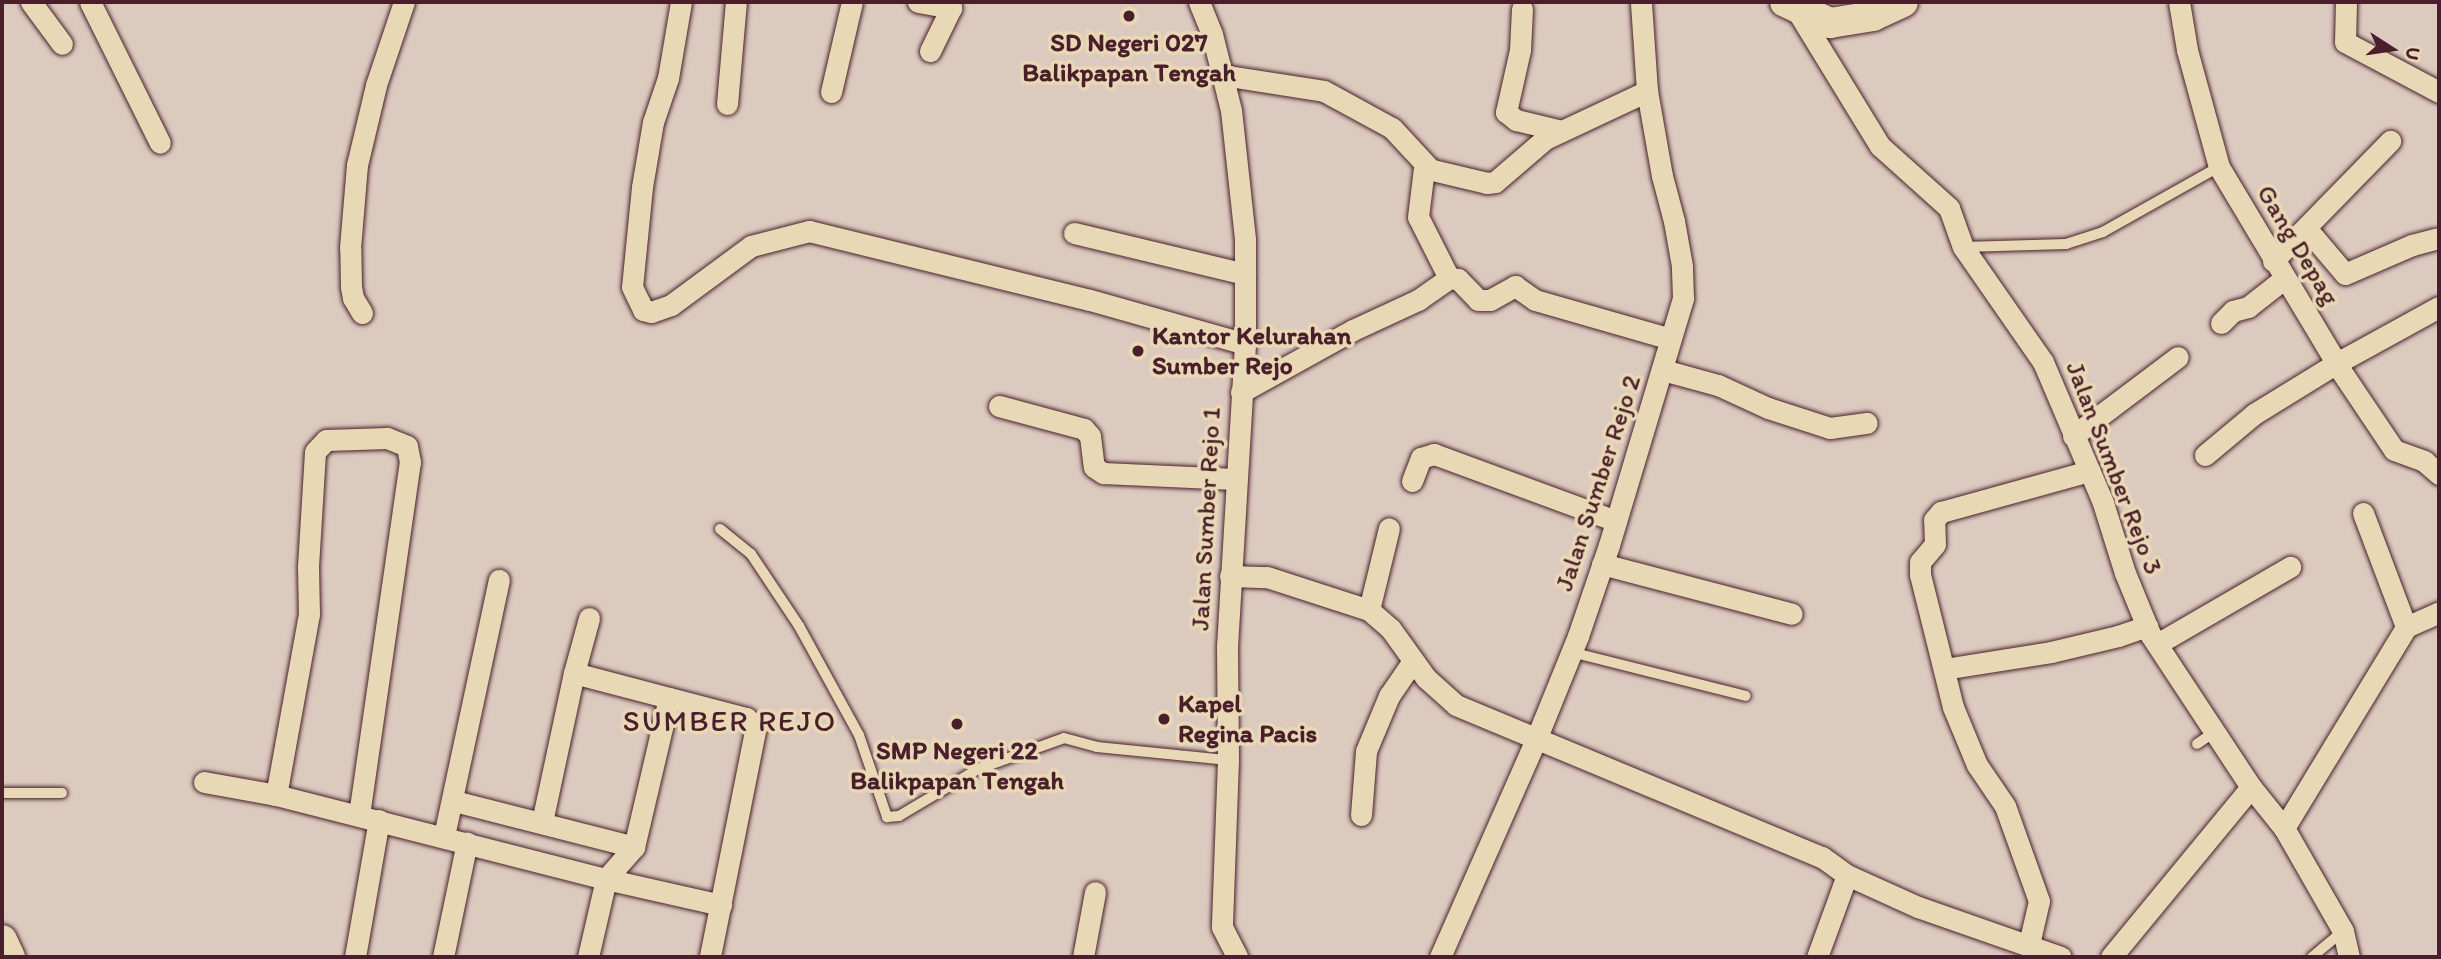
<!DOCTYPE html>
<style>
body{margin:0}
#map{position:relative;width:2441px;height:959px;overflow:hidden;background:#dccabf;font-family:Itim,sans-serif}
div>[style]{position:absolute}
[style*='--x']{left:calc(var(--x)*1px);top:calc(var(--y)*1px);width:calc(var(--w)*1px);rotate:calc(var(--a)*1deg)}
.roads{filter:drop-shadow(0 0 2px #4a1f2b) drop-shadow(0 0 2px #4a1f2b)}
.lane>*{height:10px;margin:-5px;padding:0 5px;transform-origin:5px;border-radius:5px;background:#e9d8b5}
.street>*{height:21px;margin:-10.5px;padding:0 10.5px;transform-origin:10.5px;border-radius:10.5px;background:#e9d8b5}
.secondary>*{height:30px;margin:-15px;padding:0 15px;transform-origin:15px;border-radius:15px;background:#e9d8b5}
.dots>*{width:19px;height:19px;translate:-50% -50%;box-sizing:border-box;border:4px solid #e9d8b5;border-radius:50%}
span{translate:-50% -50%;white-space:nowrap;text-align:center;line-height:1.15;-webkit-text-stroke:7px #e9d8b5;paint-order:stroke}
.poi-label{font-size:26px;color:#4a1f2b;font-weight:700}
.left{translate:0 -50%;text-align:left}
.street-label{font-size:26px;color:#4a1f2b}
.quarter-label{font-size:30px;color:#4a1f2b;letter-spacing:2px}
.frame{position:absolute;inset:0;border:4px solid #4a1f2b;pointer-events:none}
.north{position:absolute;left:2357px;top:14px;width:70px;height:70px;-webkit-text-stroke:5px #e9d8b5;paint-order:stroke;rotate:102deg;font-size:19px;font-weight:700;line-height:28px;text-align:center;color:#4a1f2b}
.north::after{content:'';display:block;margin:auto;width:24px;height:32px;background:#4a1f2b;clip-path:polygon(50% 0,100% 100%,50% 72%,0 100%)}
</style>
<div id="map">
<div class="roads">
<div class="lane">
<div style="--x:1964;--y:247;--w:102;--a:-1.7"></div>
<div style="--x:2066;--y:244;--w:39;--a:-18"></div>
<div style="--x:2103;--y:232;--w:133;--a:-29.3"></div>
<div style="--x:720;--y:529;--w:40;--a:39"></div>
<div style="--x:751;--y:554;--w:87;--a:56.3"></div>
<div style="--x:799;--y:626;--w:124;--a:61.2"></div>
<div style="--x:859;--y:735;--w:87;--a:71.1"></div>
<div style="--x:887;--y:817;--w:12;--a:-5"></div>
<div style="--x:899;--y:816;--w:92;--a:-30.7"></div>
<div style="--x:978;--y:769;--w:91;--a:-19.8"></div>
<div style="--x:1064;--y:738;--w:34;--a:15"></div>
<div style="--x:1097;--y:747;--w:132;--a:5.7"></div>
<div style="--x:1571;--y:652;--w:180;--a:14.1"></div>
<div style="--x:2197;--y:744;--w:21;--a:-35"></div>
<div style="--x:2;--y:793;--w:60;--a:0"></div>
<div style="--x:2312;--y:957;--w:40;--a:-40"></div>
</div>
<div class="street">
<div style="--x:31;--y:2;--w:52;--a:53.6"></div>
<div style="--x:90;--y:2;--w:157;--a:63.6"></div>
<div style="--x:681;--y:2;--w:77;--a:99.7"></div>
<div style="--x:668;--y:78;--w:46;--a:108.8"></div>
<div style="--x:653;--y:122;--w:66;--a:99.6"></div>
<div style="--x:642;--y:187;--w:100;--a:95.7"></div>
<div style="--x:632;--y:287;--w:25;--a:64"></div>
<div style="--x:643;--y:310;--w:8;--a:14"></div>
<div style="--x:651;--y:312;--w:21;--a:-19"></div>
<div style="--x:671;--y:305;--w:99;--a:-36.4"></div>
<div style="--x:751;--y:246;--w:60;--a:-14.5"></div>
<div style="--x:809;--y:231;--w:289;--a:13.8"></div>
<div style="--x:1090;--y:300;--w:161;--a:15.8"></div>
<div style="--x:918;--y:2;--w:34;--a:10"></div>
<div style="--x:951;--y:8;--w:48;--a:116"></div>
<div style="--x:1199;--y:2;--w:35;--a:68"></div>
<div style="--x:1212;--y:34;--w:78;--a:76"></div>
<div style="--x:1231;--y:110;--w:130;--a:83.8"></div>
<div style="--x:1245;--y:239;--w:105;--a:90"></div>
<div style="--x:1245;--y:344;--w:303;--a:93.4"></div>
<div style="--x:1227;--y:646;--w:114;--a:89.5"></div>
<div style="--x:1228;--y:760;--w:167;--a:92.1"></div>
<div style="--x:1222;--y:927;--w:34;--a:63"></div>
<div style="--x:2179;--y:2;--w:49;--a:80.5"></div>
<div style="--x:2187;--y:50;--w:121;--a:74.7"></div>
<div style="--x:2219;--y:167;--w:238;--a:59.1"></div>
<div style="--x:2341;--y:371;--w:95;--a:56.1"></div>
<div style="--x:2394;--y:450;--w:32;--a:20"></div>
<div style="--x:2424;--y:461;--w:20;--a:41"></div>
<div style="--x:2346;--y:2;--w:40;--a:91.4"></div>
<div style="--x:2345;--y:42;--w:106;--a:28"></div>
<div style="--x:1522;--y:9;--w:41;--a:92.8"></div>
<div style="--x:1520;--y:50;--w:64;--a:102.7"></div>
<div style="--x:1506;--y:112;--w:13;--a:39"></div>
<div style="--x:1516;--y:120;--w:47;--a:13.4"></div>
<div style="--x:1796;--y:9;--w:161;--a:58.5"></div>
<div style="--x:1880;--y:146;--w:93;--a:41.9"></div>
<div style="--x:1949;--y:208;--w:41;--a:70.3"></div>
<div style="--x:1963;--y:247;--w:140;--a:55.2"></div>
<div style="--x:2043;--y:362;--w:153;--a:66.9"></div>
<div style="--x:2103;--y:503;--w:73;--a:72.6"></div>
<div style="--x:2125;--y:573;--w:66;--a:67.7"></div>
<div style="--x:2150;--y:634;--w:183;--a:56.6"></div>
<div style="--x:2251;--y:787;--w:53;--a:51.2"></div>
<div style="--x:2284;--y:828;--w:119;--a:60.2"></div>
<div style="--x:2343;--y:931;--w:27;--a:77"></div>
<div style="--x:1222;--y:75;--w:103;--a:8.9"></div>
<div style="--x:1324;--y:91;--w:77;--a:28.6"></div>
<div style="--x:1392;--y:128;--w:54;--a:47.2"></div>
<div style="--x:831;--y:92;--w:92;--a:-76.9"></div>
<div style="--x:727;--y:104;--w:102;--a:-85"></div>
<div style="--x:2306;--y:228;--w:60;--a:49.7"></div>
<div style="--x:2345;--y:274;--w:73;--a:-23.4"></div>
<div style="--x:2412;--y:245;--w:24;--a:-15"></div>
<div style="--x:1074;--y:233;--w:176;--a:13.5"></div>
<div style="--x:2273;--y:261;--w:168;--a:-45.7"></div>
<div style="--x:1449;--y:278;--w:9;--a:6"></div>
<div style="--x:1458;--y:279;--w:29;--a:46"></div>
<div style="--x:1478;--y:300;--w:12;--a:0"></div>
<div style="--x:1490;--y:300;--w:29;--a:-29"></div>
<div style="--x:1515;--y:286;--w:24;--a:35"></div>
<div style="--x:1535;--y:300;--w:141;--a:16"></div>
<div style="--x:362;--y:313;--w:17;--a:-121"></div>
<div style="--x:353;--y:298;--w:11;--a:-100"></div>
<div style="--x:351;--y:287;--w:39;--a:-91"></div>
<div style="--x:350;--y:248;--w:83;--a:-85.2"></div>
<div style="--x:357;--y:165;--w:82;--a:-76.6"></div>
<div style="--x:376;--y:85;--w:88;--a:-71.4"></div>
<div style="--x:2221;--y:323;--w:17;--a:-45"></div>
<div style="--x:2233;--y:311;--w:16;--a:-15"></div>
<div style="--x:2248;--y:307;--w:47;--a:-38.1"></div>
<div style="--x:1663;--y:370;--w:57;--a:15.3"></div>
<div style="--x:1718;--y:385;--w:55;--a:24.7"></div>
<div style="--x:1768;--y:408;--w:65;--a:17.9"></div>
<div style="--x:1830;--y:428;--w:37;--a:-8"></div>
<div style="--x:1241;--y:392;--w:128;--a:-29"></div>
<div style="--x:1353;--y:330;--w:72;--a:-24.8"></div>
<div style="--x:1418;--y:300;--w:38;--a:-35"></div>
<div style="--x:1449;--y:278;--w:68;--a:-116.9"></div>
<div style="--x:1418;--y:217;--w:49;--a:-83"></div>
<div style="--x:1424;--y:168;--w:65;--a:13.4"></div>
<div style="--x:1487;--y:183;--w:8;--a:-7"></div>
<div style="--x:1495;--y:182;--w:66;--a:-40.7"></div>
<div style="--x:1545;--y:139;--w:113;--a:-25.2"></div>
<div style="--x:999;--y:406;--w:88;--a:15.1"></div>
<div style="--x:1084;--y:429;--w:9;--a:49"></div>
<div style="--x:1090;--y:436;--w:31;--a:83"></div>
<div style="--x:1094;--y:467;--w:11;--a:34"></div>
<div style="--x:1103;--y:473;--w:132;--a:2.6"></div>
<div style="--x:2073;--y:436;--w:131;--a:-37"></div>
<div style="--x:2205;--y:455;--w:64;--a:-39.9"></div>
<div style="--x:2254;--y:414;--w:97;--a:-31.6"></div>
<div style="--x:2337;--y:363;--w:116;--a:-28.8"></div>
<div style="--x:1412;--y:481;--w:25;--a:-69"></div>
<div style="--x:1421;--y:458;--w:14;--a:-17"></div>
<div style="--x:1434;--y:454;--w:194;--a:20.2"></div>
<div style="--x:2363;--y:513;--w:122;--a:69.3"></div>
<div style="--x:1602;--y:564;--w:196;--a:14.7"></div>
<div style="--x:1230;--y:576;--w:37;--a:2"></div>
<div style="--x:1267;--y:577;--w:107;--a:17.9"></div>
<div style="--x:1369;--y:610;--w:28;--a:41"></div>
<div style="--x:1390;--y:628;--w:62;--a:54.2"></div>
<div style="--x:1426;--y:678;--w:40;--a:42"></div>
<div style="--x:1456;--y:705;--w:396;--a:22.6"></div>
<div style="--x:1822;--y:857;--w:31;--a:36"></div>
<div style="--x:1847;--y:875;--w:78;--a:24.3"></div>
<div style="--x:1918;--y:907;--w:151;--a:19.3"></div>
<div style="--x:1369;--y:610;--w:84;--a:-76.3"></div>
<div style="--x:2157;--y:644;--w:154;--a:-30.1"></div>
<div style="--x:1944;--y:669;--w:108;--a:-9"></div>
<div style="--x:2051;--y:652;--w:69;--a:-13.4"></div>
<div style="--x:2118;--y:636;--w:31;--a:-19"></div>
<div style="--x:574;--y:673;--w:57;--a:-74.7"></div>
<div style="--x:669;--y:698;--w:80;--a:14.6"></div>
<div style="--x:746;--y:718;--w:13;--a:39"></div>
<div style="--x:756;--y:726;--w:236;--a:101.3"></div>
<div style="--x:204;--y:782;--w:73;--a:10.2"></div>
<div style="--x:454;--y:801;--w:186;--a:14.3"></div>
<div style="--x:359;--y:815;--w:357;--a:-81.8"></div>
<div style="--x:410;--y:462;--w:16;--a:-101"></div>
<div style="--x:407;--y:446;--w:22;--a:-158"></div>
<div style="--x:387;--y:438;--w:61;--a:178.1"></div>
<div style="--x:326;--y:440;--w:16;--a:133"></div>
<div style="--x:315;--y:452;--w:115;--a:93.5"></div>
<div style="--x:308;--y:567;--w:47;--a:88.8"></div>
<div style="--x:309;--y:614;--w:184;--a:100.3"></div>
<div style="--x:276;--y:795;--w:341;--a:14.3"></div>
<div style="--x:606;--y:879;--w:80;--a:103"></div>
<div style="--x:1361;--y:815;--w:64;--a:-85.5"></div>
<div style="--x:1366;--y:751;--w:60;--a:-67.3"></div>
<div style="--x:1389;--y:696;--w:42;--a:-55.6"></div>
<div style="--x:542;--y:822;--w:152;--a:-77.9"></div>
<div style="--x:574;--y:673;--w:98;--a:14.7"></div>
<div style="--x:669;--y:698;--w:153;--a:103.2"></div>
<div style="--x:634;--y:847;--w:43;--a:131.2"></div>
<div style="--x:2284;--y:828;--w:235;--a:-58.7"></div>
<div style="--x:2406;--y:627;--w:36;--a:-24"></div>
<div style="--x:444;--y:836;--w:262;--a:-77.9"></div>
<div style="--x:606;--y:879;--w:118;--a:12.7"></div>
<div style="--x:2029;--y:944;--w:44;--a:-76.9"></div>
<div style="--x:2039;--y:901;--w:101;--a:-109.7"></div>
<div style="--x:2005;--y:806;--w:50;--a:-124.3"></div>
<div style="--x:1977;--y:765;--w:63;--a:-112.5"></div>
<div style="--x:1953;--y:707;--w:136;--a:-104"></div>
<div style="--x:1920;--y:575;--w:13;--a:-90"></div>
<div style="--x:1920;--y:562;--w:23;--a:-50"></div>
<div style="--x:1935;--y:544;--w:24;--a:-92"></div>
<div style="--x:1934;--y:520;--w:11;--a:-49"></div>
<div style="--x:1941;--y:512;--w:154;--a:-15.5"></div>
<div style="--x:355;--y:957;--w:139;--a:-80.1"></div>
<div style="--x:443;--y:957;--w:117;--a:-78.2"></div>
<div style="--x:1083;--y:957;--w:66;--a:-79.5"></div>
<div style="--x:1440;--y:957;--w:240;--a:-66.2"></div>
<div style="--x:1537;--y:737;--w:109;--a:-67.9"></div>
<div style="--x:1578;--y:636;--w:96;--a:-71.2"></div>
<div style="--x:1609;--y:545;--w:258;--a:-73.3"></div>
<div style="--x:1683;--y:298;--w:32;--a:-92"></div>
<div style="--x:1682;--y:266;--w:46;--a:-100.1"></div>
<div style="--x:1674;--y:221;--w:47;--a:-104.9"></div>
<div style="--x:1662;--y:176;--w:86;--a:-100"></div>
<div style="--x:1647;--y:91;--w:89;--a:-93.9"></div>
<div style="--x:1817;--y:957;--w:87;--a:-69.9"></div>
<div style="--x:2111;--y:957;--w:220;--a:-50.5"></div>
</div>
<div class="secondary">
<div style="--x:1785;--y:2;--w:50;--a:25"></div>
<div style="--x:1830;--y:23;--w:44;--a:-9.2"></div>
<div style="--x:1873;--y:16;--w:33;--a:-25"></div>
<div style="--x:2;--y:940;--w:19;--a:65"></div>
</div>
</div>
<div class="dots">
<div style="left:1129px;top:16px;background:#4a1f2b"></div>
<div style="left:1138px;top:351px;background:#4a1f2b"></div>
<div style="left:1164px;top:719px;background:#4a1f2b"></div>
<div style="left:957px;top:724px;background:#4a1f2b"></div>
</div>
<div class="poi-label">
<span style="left:1129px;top:58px">SD Negeri 027<br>Balikpapan Tengah</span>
<span class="left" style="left:1152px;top:351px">Kantor Kelurahan<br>Sumber Rejo</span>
<span class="left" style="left:1178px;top:719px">Kapel<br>Regina Pacis</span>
<span style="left:957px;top:766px">SMP Negeri 22<br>Balikpapan Tengah</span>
</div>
<div class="street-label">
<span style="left:2298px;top:245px;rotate:59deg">Gang Depag</span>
<span style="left:2114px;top:468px;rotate:69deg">Jalan Sumber Rejo 3</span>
<span style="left:1598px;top:483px;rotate:-72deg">Jalan Sumber Rejo 2</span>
<span style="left:1206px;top:519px;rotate:-87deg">Jalan Sumber Rejo 1</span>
</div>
<div class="quarter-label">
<span style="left:730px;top:721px">SUMBER REJO</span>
</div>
<div class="frame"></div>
<div class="north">U</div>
</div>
